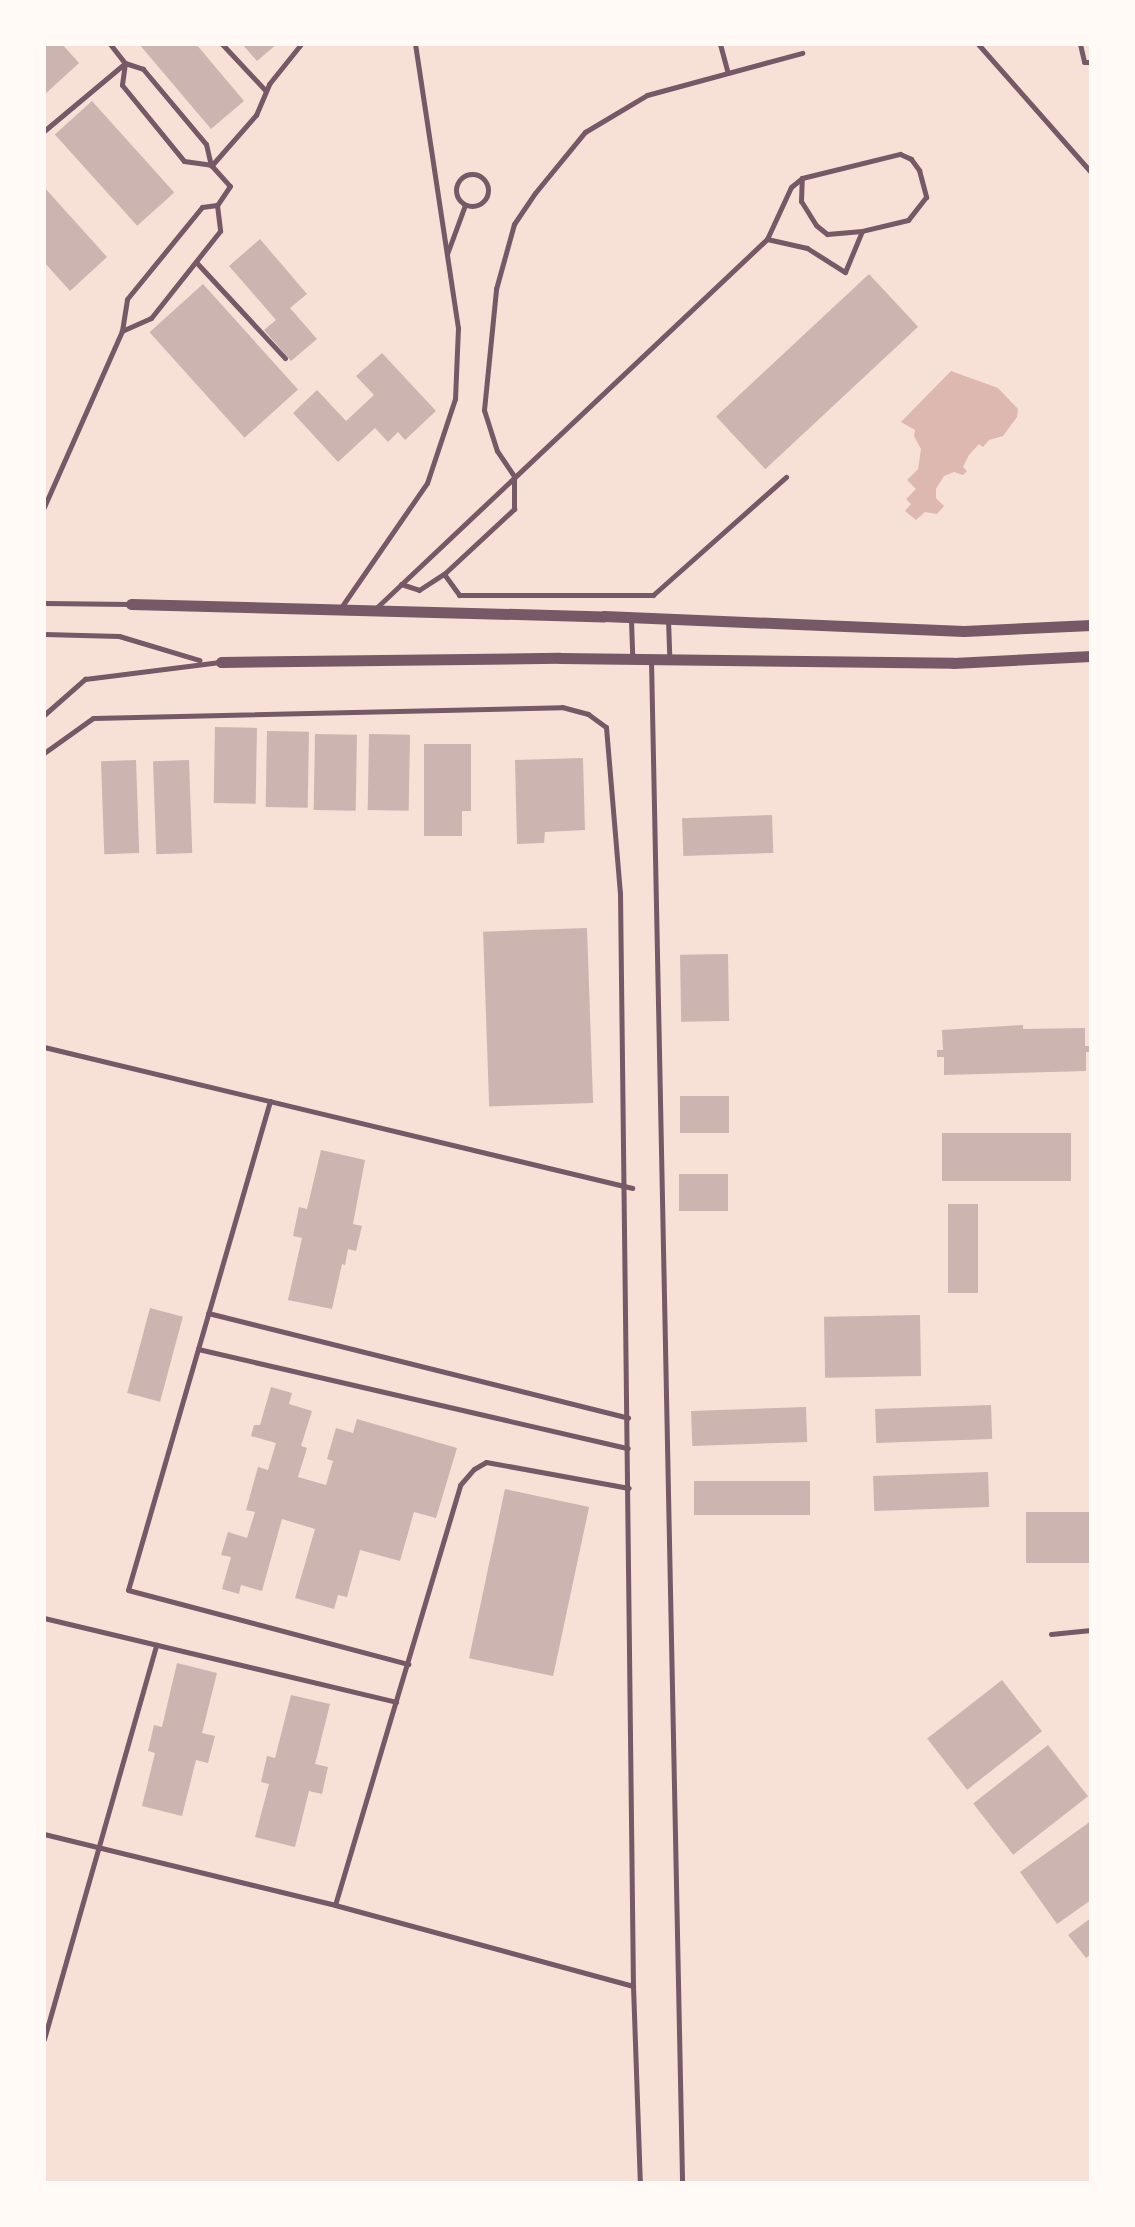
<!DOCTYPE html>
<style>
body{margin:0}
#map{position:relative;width:1135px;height:2227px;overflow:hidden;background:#f7e1d7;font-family:"Public Sans",sans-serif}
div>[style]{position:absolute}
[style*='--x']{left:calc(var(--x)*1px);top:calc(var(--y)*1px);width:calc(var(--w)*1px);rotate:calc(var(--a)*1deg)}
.water>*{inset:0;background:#dcb8b0}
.building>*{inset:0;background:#ccb4b1;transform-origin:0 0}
.service>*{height:5px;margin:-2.5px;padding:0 2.5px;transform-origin:2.5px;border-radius:2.5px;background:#755966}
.service>.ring{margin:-2.5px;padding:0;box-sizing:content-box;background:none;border:5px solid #755966;border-radius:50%}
.tertiary>*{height:11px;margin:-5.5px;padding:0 5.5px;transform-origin:5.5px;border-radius:5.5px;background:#755966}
span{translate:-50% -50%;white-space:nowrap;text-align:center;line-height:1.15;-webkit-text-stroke:6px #fffaf5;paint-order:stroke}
.frame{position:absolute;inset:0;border:46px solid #fffaf5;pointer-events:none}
</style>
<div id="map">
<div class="water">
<div style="clip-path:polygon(951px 371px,998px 388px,1018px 409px,1017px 417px,1003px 436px,989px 440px,983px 447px,979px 444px,969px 455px,963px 467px,967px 471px,963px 475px,954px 472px,944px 476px,936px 489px,936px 498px,944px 506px,937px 514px,925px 512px,916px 520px,905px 511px,911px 504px,906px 499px,916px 489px,907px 480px,918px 469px,921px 449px,914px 436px,915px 430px,901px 422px)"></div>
</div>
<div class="building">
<div style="clip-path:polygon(44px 44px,62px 44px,79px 63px,44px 95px)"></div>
<div style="clip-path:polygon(139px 44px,196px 44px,244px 101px,211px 129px)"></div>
<div style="clip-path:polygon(242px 44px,277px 44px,257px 61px)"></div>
<div style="left:92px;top:101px;width:123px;height:50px;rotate:48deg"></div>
<div style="clip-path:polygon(44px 187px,107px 257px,70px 291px,44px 262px)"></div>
<div style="clip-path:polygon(260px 239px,307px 294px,290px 308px,317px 339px,291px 361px,264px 330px,276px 320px,229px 266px)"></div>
<div style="left:869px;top:274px;width:72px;height:209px;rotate:47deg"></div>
<div style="left:203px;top:284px;width:142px;height:72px;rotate:48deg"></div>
<div style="clip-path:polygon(382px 353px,436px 411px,405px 440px,398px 432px,388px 442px,375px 428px,338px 462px,293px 413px,317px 390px,346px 421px,374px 395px,356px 376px)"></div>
<div style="left:215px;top:727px;width:42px;height:76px;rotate:1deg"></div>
<div style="left:267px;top:731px;width:42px;height:76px;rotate:1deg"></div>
<div style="left:315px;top:734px;width:42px;height:76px;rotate:1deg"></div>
<div style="left:369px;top:734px;width:41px;height:76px;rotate:1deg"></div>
<div style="clip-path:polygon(424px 744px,471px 744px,471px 811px,462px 811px,462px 836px,424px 836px)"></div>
<div style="clip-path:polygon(583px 758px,585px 830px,545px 832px,544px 843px,517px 844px,515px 760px)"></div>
<div style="left:136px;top:760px;width:93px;height:35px;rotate:88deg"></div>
<div style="left:189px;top:760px;width:93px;height:36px;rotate:88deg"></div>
<div style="left:772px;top:815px;width:38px;height:90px;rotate:88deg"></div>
<div style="left:587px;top:928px;width:175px;height:104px;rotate:88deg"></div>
<div style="left:728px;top:954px;width:67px;height:48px;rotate:89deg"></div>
<div style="clip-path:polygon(1023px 1025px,1023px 1029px,1085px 1028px,1085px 1046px,1091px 1046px,1091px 1052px,1086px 1052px,1086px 1071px,944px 1075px,944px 1057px,937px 1057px,937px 1050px,943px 1050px,942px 1030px)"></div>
<div style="left:729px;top:1096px;width:37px;height:49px;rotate:90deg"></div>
<div style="left:1071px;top:1133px;width:48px;height:129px;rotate:90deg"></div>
<div style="clip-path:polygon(321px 1150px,365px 1160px,353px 1224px,362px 1226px,356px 1251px,348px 1249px,345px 1265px,342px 1264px,332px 1309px,288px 1300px,302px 1238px,293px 1236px,299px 1207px,307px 1209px)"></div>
<div style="left:728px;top:1174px;width:37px;height:49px;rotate:90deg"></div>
<div style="left:948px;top:1204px;width:30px;height:89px"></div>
<div style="left:150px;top:1308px;width:34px;height:88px;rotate:15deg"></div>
<div style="left:920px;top:1315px;width:61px;height:96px;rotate:89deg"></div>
<div style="clip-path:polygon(271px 1387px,292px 1393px,289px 1404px,312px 1411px,301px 1446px,307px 1448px,298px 1477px,326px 1485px,333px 1461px,327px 1459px,336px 1428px,353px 1433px,357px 1419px,457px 1448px,436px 1518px,414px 1512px,400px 1561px,360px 1550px,347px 1597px,338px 1595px,334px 1609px,295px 1598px,315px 1529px,282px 1519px,262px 1591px,241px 1585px,239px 1594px,222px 1589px,231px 1557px,221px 1555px,228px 1532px,247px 1538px,255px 1512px,246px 1510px,258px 1467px,268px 1470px,276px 1443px,251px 1436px,254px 1425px,260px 1425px)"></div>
<div style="left:991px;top:1405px;width:34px;height:116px;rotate:88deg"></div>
<div style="left:806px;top:1407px;width:35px;height:115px;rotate:88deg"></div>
<div style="left:988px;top:1472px;width:35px;height:115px;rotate:88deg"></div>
<div style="left:810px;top:1481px;width:34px;height:116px;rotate:90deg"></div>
<div style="left:505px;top:1489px;width:86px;height:173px;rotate:12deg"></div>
<div style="left:1091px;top:1512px;width:51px;height:65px;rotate:90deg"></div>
<div style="clip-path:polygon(177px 1663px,217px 1673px,202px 1733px,215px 1736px,208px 1763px,196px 1760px,182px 1816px,142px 1806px,155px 1753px,148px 1751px,154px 1725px,162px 1727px)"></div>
<div style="left:1002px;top:1680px;width:65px;height:95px;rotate:52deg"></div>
<div style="clip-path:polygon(291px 1695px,330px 1704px,315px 1764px,328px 1767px,322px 1794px,309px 1791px,295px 1847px,255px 1837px,269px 1784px,261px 1782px,267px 1756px,275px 1758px)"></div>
<div style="left:1048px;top:1745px;width:65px;height:95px;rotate:52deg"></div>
<div style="clip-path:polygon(1091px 1821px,1091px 1900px,1057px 1924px,1020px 1872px)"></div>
<div style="clip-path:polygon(1091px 1918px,1091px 1954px,1086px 1958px,1068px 1935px)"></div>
</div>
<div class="service">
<div style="--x:110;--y:44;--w:24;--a:52"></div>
<div style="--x:125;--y:63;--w:19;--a:18"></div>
<div style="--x:143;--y:69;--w:98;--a:50"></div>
<div style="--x:206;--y:144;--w:22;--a:77"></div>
<div style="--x:211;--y:165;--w:28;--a:48"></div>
<div style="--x:230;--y:186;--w:23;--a:124"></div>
<div style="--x:217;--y:205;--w:26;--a:83"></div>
<div style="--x:220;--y:231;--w:111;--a:128.4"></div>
<div style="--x:151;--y:318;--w:32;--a:156"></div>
<div style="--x:122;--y:331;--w:32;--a:-81"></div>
<div style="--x:127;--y:299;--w:119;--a:-50.8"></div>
<div style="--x:202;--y:207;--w:15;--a:-8"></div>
<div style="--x:222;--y:44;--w:64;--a:46.9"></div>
<div style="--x:720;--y:44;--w:30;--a:75"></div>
<div style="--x:978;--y:44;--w:171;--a:48.6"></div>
<div style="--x:1080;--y:44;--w:18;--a:77"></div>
<div style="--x:1084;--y:62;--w:7;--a:0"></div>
<div style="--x:125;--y:63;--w:22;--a:98"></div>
<div style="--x:122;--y:85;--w:98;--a:50.8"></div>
<div style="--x:184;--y:161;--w:27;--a:8"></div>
<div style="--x:44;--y:131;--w:104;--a:-39.9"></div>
<div style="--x:212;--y:165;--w:67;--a:-48.7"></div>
<div style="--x:256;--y:115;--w:34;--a:-67"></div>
<div style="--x:269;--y:84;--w:51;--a:-51.3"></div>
<div class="ring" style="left:456px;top:174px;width:27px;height:27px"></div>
<div style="--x:767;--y:239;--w:41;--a:12.7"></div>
<div style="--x:807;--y:248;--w:45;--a:32.3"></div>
<div style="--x:845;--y:272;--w:44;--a:-67.5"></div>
<div style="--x:447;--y:254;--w:52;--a:-69.8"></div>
<div style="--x:196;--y:262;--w:131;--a:47.2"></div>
<div style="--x:44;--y:507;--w:193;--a:-66.1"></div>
<div style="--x:444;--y:574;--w:26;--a:54"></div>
<div style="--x:459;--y:595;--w:194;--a:0"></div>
<div style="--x:653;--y:595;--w:178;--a:-41.6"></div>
<div style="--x:401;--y:584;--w:19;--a:18"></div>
<div style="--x:419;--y:590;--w:30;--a:-33"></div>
<div style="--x:444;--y:574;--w:96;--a:-42.9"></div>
<div style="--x:514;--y:509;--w:33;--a:-90"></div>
<div style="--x:514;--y:476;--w:30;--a:-124"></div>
<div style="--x:497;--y:451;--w:43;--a:-107.6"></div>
<div style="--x:484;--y:410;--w:122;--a:-84.3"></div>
<div style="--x:496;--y:289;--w:67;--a:-74.5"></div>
<div style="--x:514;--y:224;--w:37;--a:-56"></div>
<div style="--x:535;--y:193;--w:79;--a:-50.7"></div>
<div style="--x:585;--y:132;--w:72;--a:-30.8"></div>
<div style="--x:647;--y:95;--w:161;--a:-15.2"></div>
<div style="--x:44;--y:603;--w:86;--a:0.7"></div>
<div style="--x:340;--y:609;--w:153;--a:-55.4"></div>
<div style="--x:427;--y:483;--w:89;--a:-71.6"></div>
<div style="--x:455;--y:399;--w:71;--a:-87.6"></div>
<div style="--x:458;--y:328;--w:287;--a:-98.6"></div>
<div style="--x:374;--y:610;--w:540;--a:-43.35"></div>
<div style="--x:767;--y:239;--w:57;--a:-65.2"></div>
<div style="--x:791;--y:187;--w:14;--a:-39"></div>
<div style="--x:802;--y:178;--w:101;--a:-13.8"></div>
<div style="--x:900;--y:154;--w:12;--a:24"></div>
<div style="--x:911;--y:159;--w:14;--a:54"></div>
<div style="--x:919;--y:170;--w:28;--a:75"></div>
<div style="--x:926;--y:197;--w:29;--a:128"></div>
<div style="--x:908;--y:220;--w:47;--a:166.6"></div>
<div style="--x:862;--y:231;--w:35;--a:175"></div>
<div style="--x:827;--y:234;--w:14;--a:-141"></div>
<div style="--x:816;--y:225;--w:28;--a:-122"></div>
<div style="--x:801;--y:201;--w:23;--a:-88"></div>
<div style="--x:668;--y:619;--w:38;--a:88"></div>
<div style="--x:631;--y:620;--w:38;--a:88"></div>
<div style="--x:44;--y:634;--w:75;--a:1.5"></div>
<div style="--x:119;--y:636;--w:84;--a:16.7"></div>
<div style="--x:651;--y:660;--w:1523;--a:88.83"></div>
<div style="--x:44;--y:715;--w:55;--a:-41.3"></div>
<div style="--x:85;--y:679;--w:136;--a:-7.2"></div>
<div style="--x:44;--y:753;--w:60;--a:-35.5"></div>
<div style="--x:93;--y:718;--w:469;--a:-1.3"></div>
<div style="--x:562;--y:707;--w:27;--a:15"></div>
<div style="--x:588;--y:714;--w:22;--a:36"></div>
<div style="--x:606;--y:727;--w:167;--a:85.2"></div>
<div style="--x:620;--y:893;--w:1093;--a:89.32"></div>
<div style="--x:633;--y:1986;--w:197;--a:88"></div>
<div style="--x:44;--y:1047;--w:605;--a:13.48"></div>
<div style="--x:270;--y:1101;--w:509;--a:106.19"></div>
<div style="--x:128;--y:1590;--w:290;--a:14.8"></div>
<div style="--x:208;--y:1313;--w:433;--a:14"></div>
<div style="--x:198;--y:1349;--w:441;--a:13"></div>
<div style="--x:44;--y:1618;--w:362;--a:13.4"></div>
<div style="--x:1051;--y:1634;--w:40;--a:-5.7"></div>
<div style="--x:44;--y:1834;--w:300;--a:13.7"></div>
<div style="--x:335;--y:1905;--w:309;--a:15.2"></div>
<div style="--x:335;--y:1905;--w:438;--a:-73.4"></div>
<div style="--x:460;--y:1485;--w:21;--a:-49"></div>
<div style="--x:474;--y:1469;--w:14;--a:-30"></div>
<div style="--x:486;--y:1462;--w:145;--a:10.3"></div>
<div style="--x:44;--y:2039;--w:410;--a:-74.1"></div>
</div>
<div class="tertiary">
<div style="--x:131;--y:604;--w:473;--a:1.5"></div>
<div style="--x:604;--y:616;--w:360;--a:2.4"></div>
<div style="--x:964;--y:631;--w:127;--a:-2.7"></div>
<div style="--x:221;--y:662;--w:339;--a:-0.7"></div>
<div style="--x:560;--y:658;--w:393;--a:0.7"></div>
<div style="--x:953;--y:663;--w:138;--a:-2.9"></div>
</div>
<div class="frame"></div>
</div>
